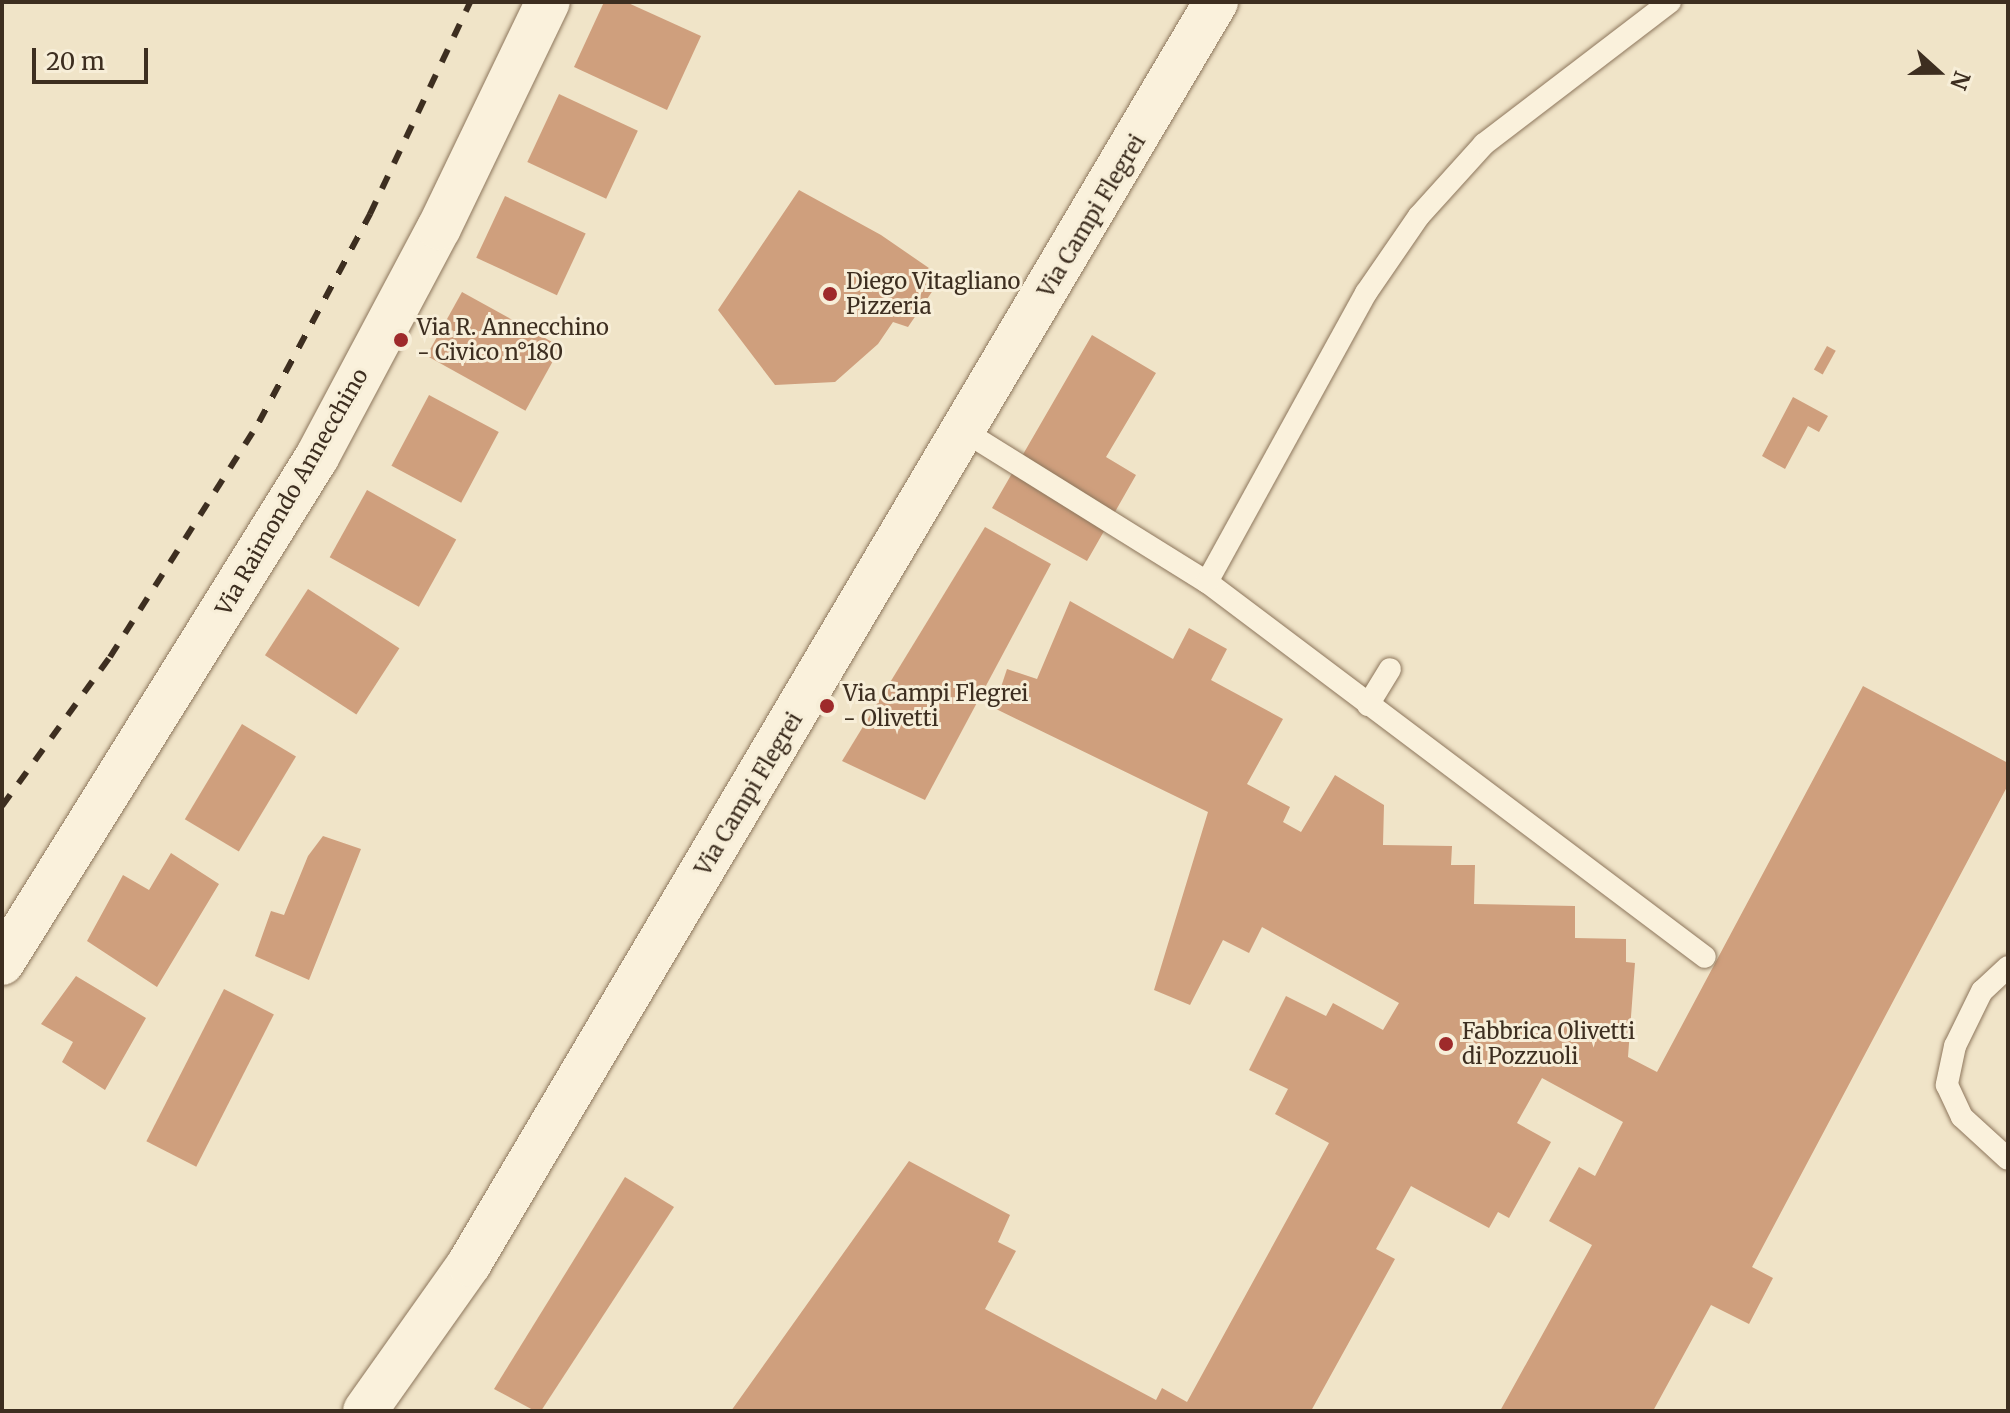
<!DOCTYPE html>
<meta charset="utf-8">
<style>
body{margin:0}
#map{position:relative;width:2010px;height:1413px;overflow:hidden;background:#f0e4c8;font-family:Merriweather,serif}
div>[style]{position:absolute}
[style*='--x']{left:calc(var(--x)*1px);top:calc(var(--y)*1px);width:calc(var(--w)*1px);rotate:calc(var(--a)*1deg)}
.building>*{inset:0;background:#cf9f7d;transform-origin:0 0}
.roads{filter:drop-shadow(0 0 2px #8d765c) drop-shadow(0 0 2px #8d765c)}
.lane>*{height:22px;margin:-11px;padding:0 11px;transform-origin:11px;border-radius:11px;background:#faf1dc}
.secondary>*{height:44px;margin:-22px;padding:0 22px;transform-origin:22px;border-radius:22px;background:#faf1dc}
.rail>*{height:6px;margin-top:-3px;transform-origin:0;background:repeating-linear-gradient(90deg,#3d2e20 0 14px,transparent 0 28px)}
.dots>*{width:22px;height:22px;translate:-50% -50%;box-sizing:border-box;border:4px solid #f7eed8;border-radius:50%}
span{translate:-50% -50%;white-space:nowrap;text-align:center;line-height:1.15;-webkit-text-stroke:6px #f7eed8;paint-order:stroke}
.street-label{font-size:22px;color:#3d2e20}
.poi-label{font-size:22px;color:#3d2e20}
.left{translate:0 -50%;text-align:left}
.frame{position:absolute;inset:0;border:4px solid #3d2e20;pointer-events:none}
.north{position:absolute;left:1898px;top:32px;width:80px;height:80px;-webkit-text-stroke:6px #f7eed8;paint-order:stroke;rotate:111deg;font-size:22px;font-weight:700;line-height:32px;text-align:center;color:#3d2e20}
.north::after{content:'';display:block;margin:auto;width:28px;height:36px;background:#3d2e20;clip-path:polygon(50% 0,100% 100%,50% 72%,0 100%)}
.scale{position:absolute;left:32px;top:48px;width:116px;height:36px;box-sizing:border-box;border:4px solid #3d2e20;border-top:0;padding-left:10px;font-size:24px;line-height:28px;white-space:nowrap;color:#3d2e20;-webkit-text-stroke:6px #f7eed8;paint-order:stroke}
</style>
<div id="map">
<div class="building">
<div style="clip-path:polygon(604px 2px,626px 2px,701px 36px,667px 110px,574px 67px)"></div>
<div style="left:559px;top:94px;width:87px;height:75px;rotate:25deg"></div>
<div style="clip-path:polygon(799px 190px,881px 235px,942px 277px,908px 327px,893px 322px,878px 344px,835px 382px,775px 385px,718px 310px)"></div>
<div style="left:505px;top:196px;width:89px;height:68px;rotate:25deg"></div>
<div style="left:462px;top:292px;width:113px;height:73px;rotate:29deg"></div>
<div style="clip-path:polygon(1092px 335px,1156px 373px,1106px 457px,1136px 475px,1087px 561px,992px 508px)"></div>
<div style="left:1827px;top:346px;width:10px;height:27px;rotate:29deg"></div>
<div style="left:429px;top:395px;width:79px;height:80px;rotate:28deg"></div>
<div style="clip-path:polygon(1793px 397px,1828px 416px,1819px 432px,1808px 426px,1785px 469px,1762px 456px)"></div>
<div style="left:367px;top:490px;width:102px;height:77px;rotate:29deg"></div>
<div style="clip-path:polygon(985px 527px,1051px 564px,925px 800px,842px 761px)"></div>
<div style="left:308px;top:589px;width:109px;height:79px;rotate:33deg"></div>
<div style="clip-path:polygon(1070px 601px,1173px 659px,1189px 628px,1227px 649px,1211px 680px,1283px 719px,1247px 784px,1290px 807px,1283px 822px,1301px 832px,1335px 775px,1384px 805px,1383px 845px,1452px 846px,1451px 865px,1475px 865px,1474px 904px,1575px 906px,1575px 938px,1626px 939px,1626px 962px,1635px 963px,1628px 1057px,1657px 1072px,1863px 686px,2008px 763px,2008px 785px,1752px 1267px,1773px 1278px,1749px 1324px,1711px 1305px,1653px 1411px,1500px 1411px,1592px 1245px,1549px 1221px,1579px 1167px,1595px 1176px,1623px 1122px,1542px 1078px,1517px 1123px,1551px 1142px,1509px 1218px,1498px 1212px,1489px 1228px,1411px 1186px,1376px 1249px,1395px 1259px,1311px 1411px,731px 1411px,909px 1161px,1010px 1215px,998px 1242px,1016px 1251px,985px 1309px,1156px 1400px,1162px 1388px,1187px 1402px,1329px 1143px,1275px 1114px,1288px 1089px,1249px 1070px,1286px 996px,1326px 1016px,1333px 1003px,1383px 1030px,1399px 1003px,1262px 927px,1249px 953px,1223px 940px,1190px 1005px,1154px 990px,1208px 812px,994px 708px,1007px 669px,1037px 679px)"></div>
<div style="left:242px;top:724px;width:63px;height:111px;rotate:31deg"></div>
<div style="clip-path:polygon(323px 836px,361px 849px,309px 980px,255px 956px,271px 911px,284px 915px,308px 856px)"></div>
<div style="clip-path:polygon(171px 853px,219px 884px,157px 987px,87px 941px,123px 875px,149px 890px)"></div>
<div style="clip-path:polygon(76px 976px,146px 1018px,105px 1090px,62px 1062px,73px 1042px,41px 1024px)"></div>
<div style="left:224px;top:989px;width:56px;height:171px;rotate:27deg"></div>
<div style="clip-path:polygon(625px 1177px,674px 1207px,541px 1411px,535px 1411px,494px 1389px)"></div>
</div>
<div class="roads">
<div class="lane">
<div style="--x:964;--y:431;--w:286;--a:31.9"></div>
<div style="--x:1207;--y:582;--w:623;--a:36.98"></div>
<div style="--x:1207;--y:582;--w:330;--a:-61.2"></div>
<div style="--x:1366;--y:293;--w:93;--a:-55.5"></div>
<div style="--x:1419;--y:216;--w:97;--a:-47.9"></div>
<div style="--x:1484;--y:144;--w:234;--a:-37.4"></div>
<div style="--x:1368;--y:705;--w:42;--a:-58.6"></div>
<div style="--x:2008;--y:967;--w:35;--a:137"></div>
<div style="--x:1982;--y:991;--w:61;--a:116.1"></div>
<div style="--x:1955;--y:1046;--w:40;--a:102"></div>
<div style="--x:1947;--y:1085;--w:35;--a:65"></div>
<div style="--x:1962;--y:1117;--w:62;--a:42.4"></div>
</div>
<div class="secondary">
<div style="--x:2;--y:963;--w:596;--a:-58.1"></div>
<div style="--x:317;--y:457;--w:259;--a:-62"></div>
<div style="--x:439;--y:228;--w:251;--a:-64.3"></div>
<div style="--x:365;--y:1411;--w:180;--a:-54.7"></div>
<div style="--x:469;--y:1264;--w:1467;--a:-59.38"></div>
</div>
</div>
<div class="rail">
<div style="--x:2;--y:806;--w:184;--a:-54.1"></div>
<div style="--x:110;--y:657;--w:278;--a:-57.6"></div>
<div style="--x:259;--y:422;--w:236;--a:-61.9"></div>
<div style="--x:370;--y:214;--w:234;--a:-64.7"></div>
</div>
<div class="dots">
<div style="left:830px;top:294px;background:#9e2a2b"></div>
<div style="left:401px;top:340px;background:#9e2a2b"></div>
<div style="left:827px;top:706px;background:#9e2a2b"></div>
<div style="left:1446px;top:1044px;background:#9e2a2b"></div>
</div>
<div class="street-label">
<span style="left:1092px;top:216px;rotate:-59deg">Via Campi Flegrei</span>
<span style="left:292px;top:492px;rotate:-60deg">Via Raimondo Annecchino</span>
<span style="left:749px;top:794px;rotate:-59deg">Via Campi Flegrei</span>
</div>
<div class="poi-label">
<span class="left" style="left:846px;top:294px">Diego Vitagliano<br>Pizzeria</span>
<span class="left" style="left:417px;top:340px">Via R. Annecchino<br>- Civico n°180</span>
<span class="left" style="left:843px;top:706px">Via Campi Flegrei<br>- Olivetti</span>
<span class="left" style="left:1462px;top:1044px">Fabbrica Olivetti<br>di Pozzuoli</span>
</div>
<div class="frame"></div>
<div class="north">N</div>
<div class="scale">20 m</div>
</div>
